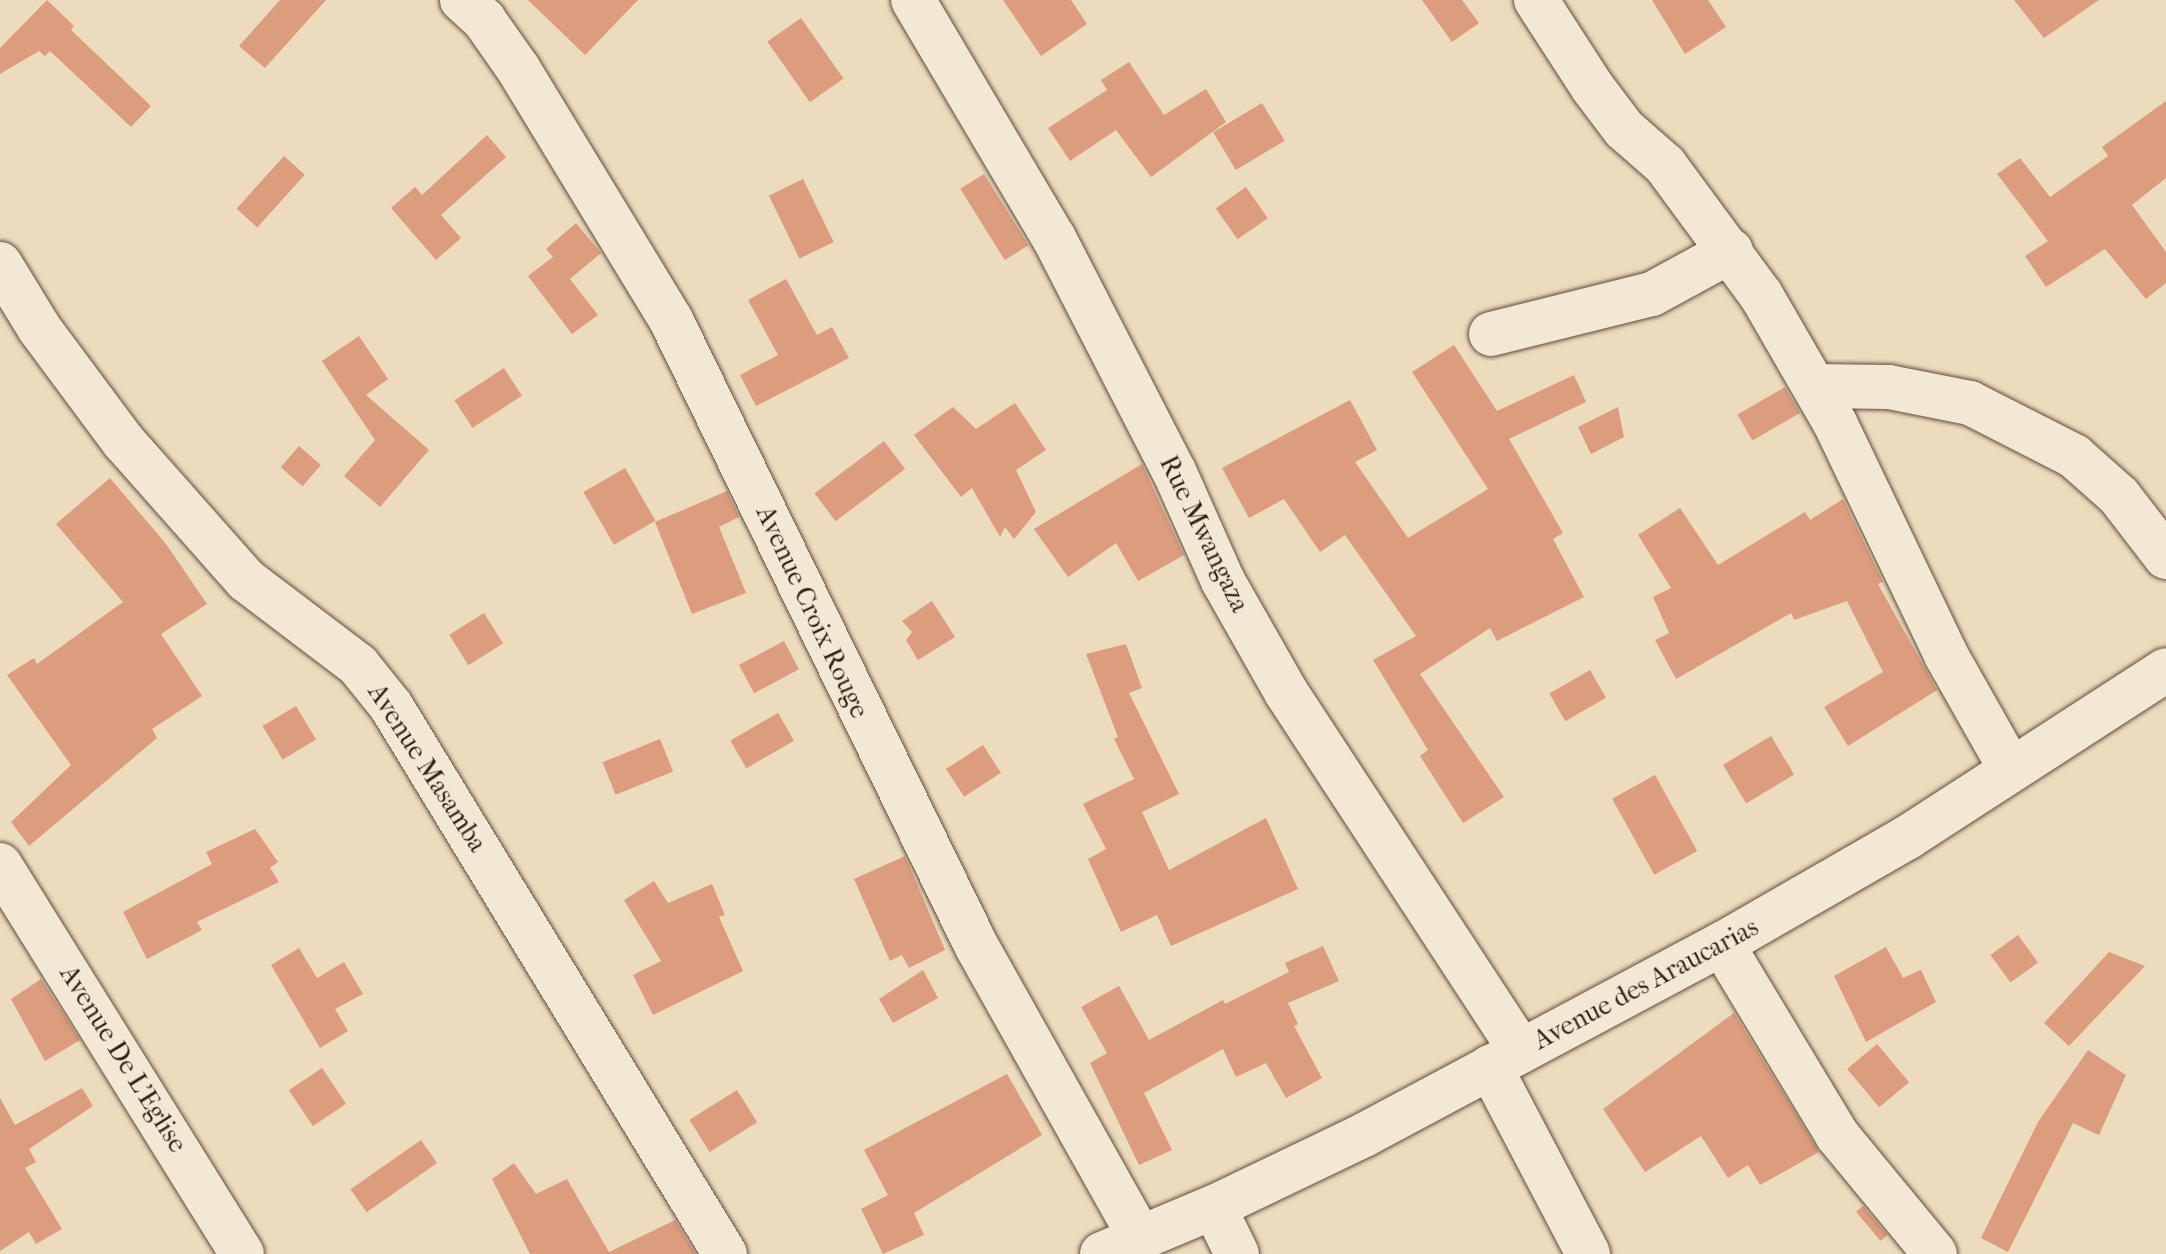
<!DOCTYPE html>
<style>
body{margin:0}
#map{position:relative;width:2166px;height:1254px;overflow:hidden;background:#ecdbbd;font-family:"IM FELL French Canon",serif}
div>[style]{position:absolute}
[style*='--x']{left:calc(var(--x)*1px);top:calc(var(--y)*1px);width:calc(var(--w)*1px);rotate:calc(var(--a)*1deg)}
.building>*{inset:0;background:#dc9c7e;transform-origin:0 0}
.roads{filter:drop-shadow(0 0 2px #614c3d) drop-shadow(0 0 2px #614c3d)}
.minor>*{height:44px;margin:-22px;padding:0 22px;transform-origin:22px;border-radius:22px;background:#f3e8d4}
span{translate:-50% -50%;white-space:nowrap;text-align:center;line-height:1.15;-webkit-text-stroke:7px #f3e8d4;paint-order:stroke}
.street-label{font-size:26px;color:#331d12}
</style>
<div id="map">
<div class="building">
<div style="clip-path:polygon(47px 0,74px 26px,71px 30px,151px 106px,131px 127px,50px 51px,45px 56px,39px 51px,0 74px,0 48px)"></div>
<div style="clip-path:polygon(280px 0,326px 0,265px 68px,239px 46px)"></div>
<div style="clip-path:polygon(528px 0,638px 0,585px 55px)"></div>
<div style="clip-path:polygon(1003px 0,1071px 0,1087px 24px,1041px 56px)"></div>
<div style="clip-path:polygon(1422px 0,1462px 0,1479px 23px,1452px 42px)"></div>
<div style="clip-path:polygon(1652px 0,1708px 0,1726px 27px,1685px 54px)"></div>
<div style="clip-path:polygon(2014px 0,2099px 0,2044px 38px)"></div>
<div style="left:801px;top:18px;width:74px;height:41px;rotate:55deg"></div>
<div style="clip-path:polygon(1129px 62px,1164px 115px,1206px 89px,1226px 122px,1151px 177px,1116px 130px,1070px 161px,1048px 128px,1107px 90px,1101px 80px)"></div>
<div style="clip-path:polygon(2166px 101px,2166px 178px,2132px 205px,2166px 252px,2166px 283px,2146px 299px,2105px 249px,2046px 287px,2025px 256px,2048px 241px,1997px 174px,2020px 158px,2050px 197px,2108px 156px,2102px 147px)"></div>
<div style="left:1262px;top:103px;width:44px;height:57px;rotate:59deg"></div>
<div style="clip-path:polygon(487px 135px,506px 157px,441px 215px,461px 238px,436px 260px,391px 208px,415px 187px,422px 195px)"></div>
<div style="left:284px;top:156px;width:28px;height:71px;rotate:42deg"></div>
<div style="left:984px;top:174px;width:84px;height:28px;rotate:58deg"></div>
<div style="left:803px;top:179px;width:70px;height:38px;rotate:64deg"></div>
<div style="left:1246px;top:187px;width:38px;height:37px;rotate:55deg"></div>
<div style="clip-path:polygon(576px 223px,601px 253px,570px 279px,598px 315px,572px 334px,528px 276px,553px 257px,546px 249px)"></div>
<div style="clip-path:polygon(786px 279px,817px 335px,832px 327px,849px 358px,756px 406px,740px 375px,778px 355px,748px 300px)"></div>
<div style="clip-path:polygon(359px 336px,388px 379px,366px 395px,429px 450px,380px 507px,344px 476px,375px 440px,322px 361px)"></div>
<div style="clip-path:polygon(1454px 345px,1497px 411px,1574px 375px,1586px 402px,1509px 439px,1563px 533px,1553px 539px,1584px 597px,1497px 641px,1490px 628px,1420px 674px,1504px 797px,1463px 823px,1420px 756px,1428px 750px,1373px 660px,1416px 636px,1345px 535px,1320px 552px,1284px 499px,1249px 518px,1222px 468px,1350px 400px,1377px 450px,1355px 462px,1408px 538px,1488px 489px,1412px 372px)"></div>
<div style="left:504px;top:368px;width:33px;height:59px;rotate:57deg"></div>
<div style="left:1785px;top:387px;width:30px;height:55px;rotate:60deg"></div>
<div style="clip-path:polygon(1015px 403px,1046px 450px,1016px 470px,1036px 512px,1014px 539px,1005px 527px,1000px 537px,972px 488px,961px 497px,914px 435px,953px 407px,976px 429px)"></div>
<div style="clip-path:polygon(1618px 407px,1624px 437px,1591px 454px,1578px 427px)"></div>
<div style="left:884px;top:441px;width:35px;height:87px;rotate:53deg"></div>
<div style="left:299px;top:446px;width:29px;height:28px;rotate:41deg"></div>
<div style="clip-path:polygon(1142px 464px,1184px 555px,1138px 581px,1116px 543px,1068px 577px,1034px 529px)"></div>
<div style="left:625px;top:468px;width:61px;height:48px;rotate:60deg"></div>
<div style="clip-path:polygon(110px 478px,166px 544px,207px 604px,161px 634px,202px 696px,152px 729px,157px 738px,29px 846px,11px 822px,71px 765px,7px 675px,34px 658px,37px 664px,123px 602px,56px 524px)"></div>
<div style="clip-path:polygon(727px 491px,739px 517px,719px 527px,746px 593px,692px 614px,655px 522px)"></div>
<div style="clip-path:polygon(1843px 499px,1883px 582px,1878px 584px,1937px 690px,1848px 746px,1824px 707px,1883px 672px,1847px 601px,1794px 620px,1791px 613px,1676px 679px,1655px 640px,1669px 633px,1653px 597px,1671px 588px,1638px 535px,1680px 508px,1718px 565px,1805px 512px,1810px 520px)"></div>
<div style="clip-path:polygon(932px 601px,955px 637px,918px 660px,906px 640px,912px 632px,902px 621px)"></div>
<div style="left:484px;top:613px;width:36px;height:41px;rotate:58deg"></div>
<div style="left:784px;top:641px;width:32px;height:51px;rotate:62deg"></div>
<div style="clip-path:polygon(1126px 644px,1142px 688px,1129px 693px,1179px 794px,1142px 812px,1169px 870px,1266px 818px,1298px 889px,1171px 946px,1157px 915px,1121px 932px,1088px 859px,1106px 849px,1083px 804px,1134px 779px,1114px 739px,1118px 737px,1086px 654px)"></div>
<div style="left:1590px;top:670px;width:32px;height:47px;rotate:60deg"></div>
<div style="left:296px;top:706px;width:39px;height:39px;rotate:59deg"></div>
<div style="left:778px;top:713px;width:32px;height:55px;rotate:60deg"></div>
<div style="left:1771px;top:736px;width:45px;height:56px;rotate:59deg"></div>
<div style="left:660px;top:739px;width:35px;height:62px;rotate:68deg"></div>
<div style="left:983px;top:745px;width:33px;height:44px;rotate:57deg"></div>
<div style="left:1655px;top:775px;width:87px;height:49px;rotate:61deg"></div>
<div style="clip-path:polygon(255px 829px,278px 862px,270px 868px,279px 882px,197px 922px,202px 930px,147px 959px,123px 912px,212px 864px,206px 852px)"></div>
<div style="clip-path:polygon(905px 856px,945px 950px,909px 968px,902px 955px,890px 961px,854px 879px)"></div>
<div style="clip-path:polygon(654px 881px,668px 903px,712px 884px,725px 915px,719px 917px,743px 971px,653px 1015px,633px 975px,661px 961px,624px 900px)"></div>
<div style="left:2018px;top:935px;width:34px;height:34px;rotate:54deg"></div>
<div style="clip-path:polygon(1323px 946px,1339px 981px,1288px 1003px,1298px 1024px,1294px 1026px,1322px 1078px,1286px 1098px,1266px 1063px,1236px 1077px,1223px 1049px,1144px 1093px,1172px 1150px,1139px 1165px,1090px 1063px,1107px 1053px,1081px 1007px,1119px 986px,1149px 1040px,1223px 1000px,1225px 1004px,1289px 972px,1285px 963px)"></div>
<div style="clip-path:polygon(1886px 947px,1903px 978px,1921px 970px,1936px 1002px,1866px 1042px,1834px 976px)"></div>
<div style="clip-path:polygon(299px 948px,317px 978px,344px 962px,363px 994px,335px 1009px,348px 1031px,320px 1048px,271px 965px)"></div>
<div style="clip-path:polygon(2109px 952px,2145px 966px,2069px 1046px,2044px 1023px)"></div>
<div style="clip-path:polygon(923px 970px,938px 998px,893px 1023px,879px 999px)"></div>
<div style="clip-path:polygon(41px 979px,80px 1040px,45px 1061px,11px 999px)"></div>
<div style="clip-path:polygon(1734px 1013px,1819px 1152px,1760px 1185px,1748px 1165px,1728px 1178px,1701px 1136px,1645px 1172px,1603px 1109px)"></div>
<div style="left:1877px;top:1044px;width:50px;height:39px;rotate:50deg"></div>
<div style="clip-path:polygon(2088px 1050px,2126px 1075px,2099px 1135px,2073px 1123px,2008px 1252px,1981px 1238px,2038px 1122px)"></div>
<div style="left:322px;top:1068px;width:43px;height:40px;rotate:56deg"></div>
<div style="clip-path:polygon(1007px 1074px,1042px 1135px,914px 1213px,924px 1235px,883px 1254px,861px 1209px,888px 1195px,864px 1150px)"></div>
<div style="clip-path:polygon(82px 1088px,93px 1106px,29px 1149px,36px 1162px,25px 1168px,62px 1229px,36px 1244px,29px 1232px,0 1251px,0 1098px,15px 1125px)"></div>
<div style="left:737px;top:1090px;width:38px;height:56px;rotate:58deg"></div>
<div style="left:421px;top:1140px;width:28px;height:86px;rotate:55deg"></div>
<div style="clip-path:polygon(514px 1163px,536px 1194px,567px 1179px,609px 1252px,675px 1220px,696px 1254px,530px 1254px,492px 1179px)"></div>
<div style="left:1863px;top:1206px;width:38px;height:9px;rotate:50deg"></div>
</div>
<div class="roads">
<div class="minor">
<div style="--x:462;--y:0;--w:30;--a:42"></div>
<div style="--x:484;--y:20;--w:61;--a:55"></div>
<div style="--x:519;--y:70;--w:293;--a:58.7"></div>
<div style="--x:671;--y:320;--w:698;--a:63.99"></div>
<div style="--x:977;--y:947;--w:334;--a:60.7"></div>
<div style="--x:913;--y:0;--w:277;--a:59.4"></div>
<div style="--x:1054;--y:238;--w:262;--a:62.8"></div>
<div style="--x:1174;--y:471;--w:120;--a:66"></div>
<div style="--x:1223;--y:581;--w:128;--a:60.4"></div>
<div style="--x:1286;--y:692;--w:429;--a:56.8"></div>
<div style="--x:1536;--y:0;--w:105;--a:57.1"></div>
<div style="--x:1593;--y:88;--w:51;--a:52.9"></div>
<div style="--x:1624;--y:129;--w:55;--a:41.3"></div>
<div style="--x:1665;--y:165;--w:162;--a:53.6"></div>
<div style="--x:1761;--y:295;--w:148;--a:60"></div>
<div style="--x:1835;--y:423;--w:257;--a:64.4"></div>
<div style="--x:1946;--y:655;--w:132;--a:60.5"></div>
<div style="--x:0;--y:264;--w:75;--a:58.6"></div>
<div style="--x:39;--y:328;--w:141;--a:53.4"></div>
<div style="--x:123;--y:441;--w:186;--a:48.5"></div>
<div style="--x:246;--y:580;--w:141;--a:37.2"></div>
<div style="--x:358;--y:665;--w:53;--a:51.2"></div>
<div style="--x:391;--y:706;--w:642;--a:58.64"></div>
<div style="--x:1491;--y:334;--w:166;--a:-14"></div>
<div style="--x:1652;--y:294;--w:90;--a:-28.6"></div>
<div style="--x:1814;--y:386;--w:75;--a:0.8"></div>
<div style="--x:1889;--y:387;--w:83;--a:11.2"></div>
<div style="--x:1970;--y:403;--w:117;--a:27"></div>
<div style="--x:2074;--y:456;--w:60;--a:41.6"></div>
<div style="--x:2119;--y:496;--w:77;--a:52.4"></div>
<div style="--x:0;--y:865;--w:458;--a:58.1"></div>
<div style="--x:1722;--y:944;--w:223;--a:58.9"></div>
<div style="--x:1837;--y:1135;--w:154;--a:50.5"></div>
<div style="--x:1490;--y:1067;--w:211;--a:62.3"></div>
<div style="--x:1214;--y:1207;--w:52;--a:63.9"></div>
<div style="--x:1102;--y:1254;--w:121;--a:-22.8"></div>
<div style="--x:1214;--y:1207;--w:166;--a:-25.6"></div>
<div style="--x:1364;--y:1135;--w:406;--a:-28.1"></div>
<div style="--x:1722;--y:944;--w:215;--a:-29.9"></div>
<div style="--x:1908;--y:837;--w:307;--a:-32.9"></div>
</div>
</div>
<div class="street-label">
<span style="left:1204px;top:534px;rotate:64deg">Rue Mwangaza</span>
<span style="left:812px;top:612px;rotate:65deg">Avenue Croix Rouge</span>
<span style="left:427px;top:768px;rotate:57deg">Avenue Masamba</span>
<span style="left:1646px;top:984px;rotate:-28deg">Avenue des Araucarias</span>
<span style="left:123px;top:1059px;rotate:58deg">Avenue De L'Eglise</span>
</div>
</div>
